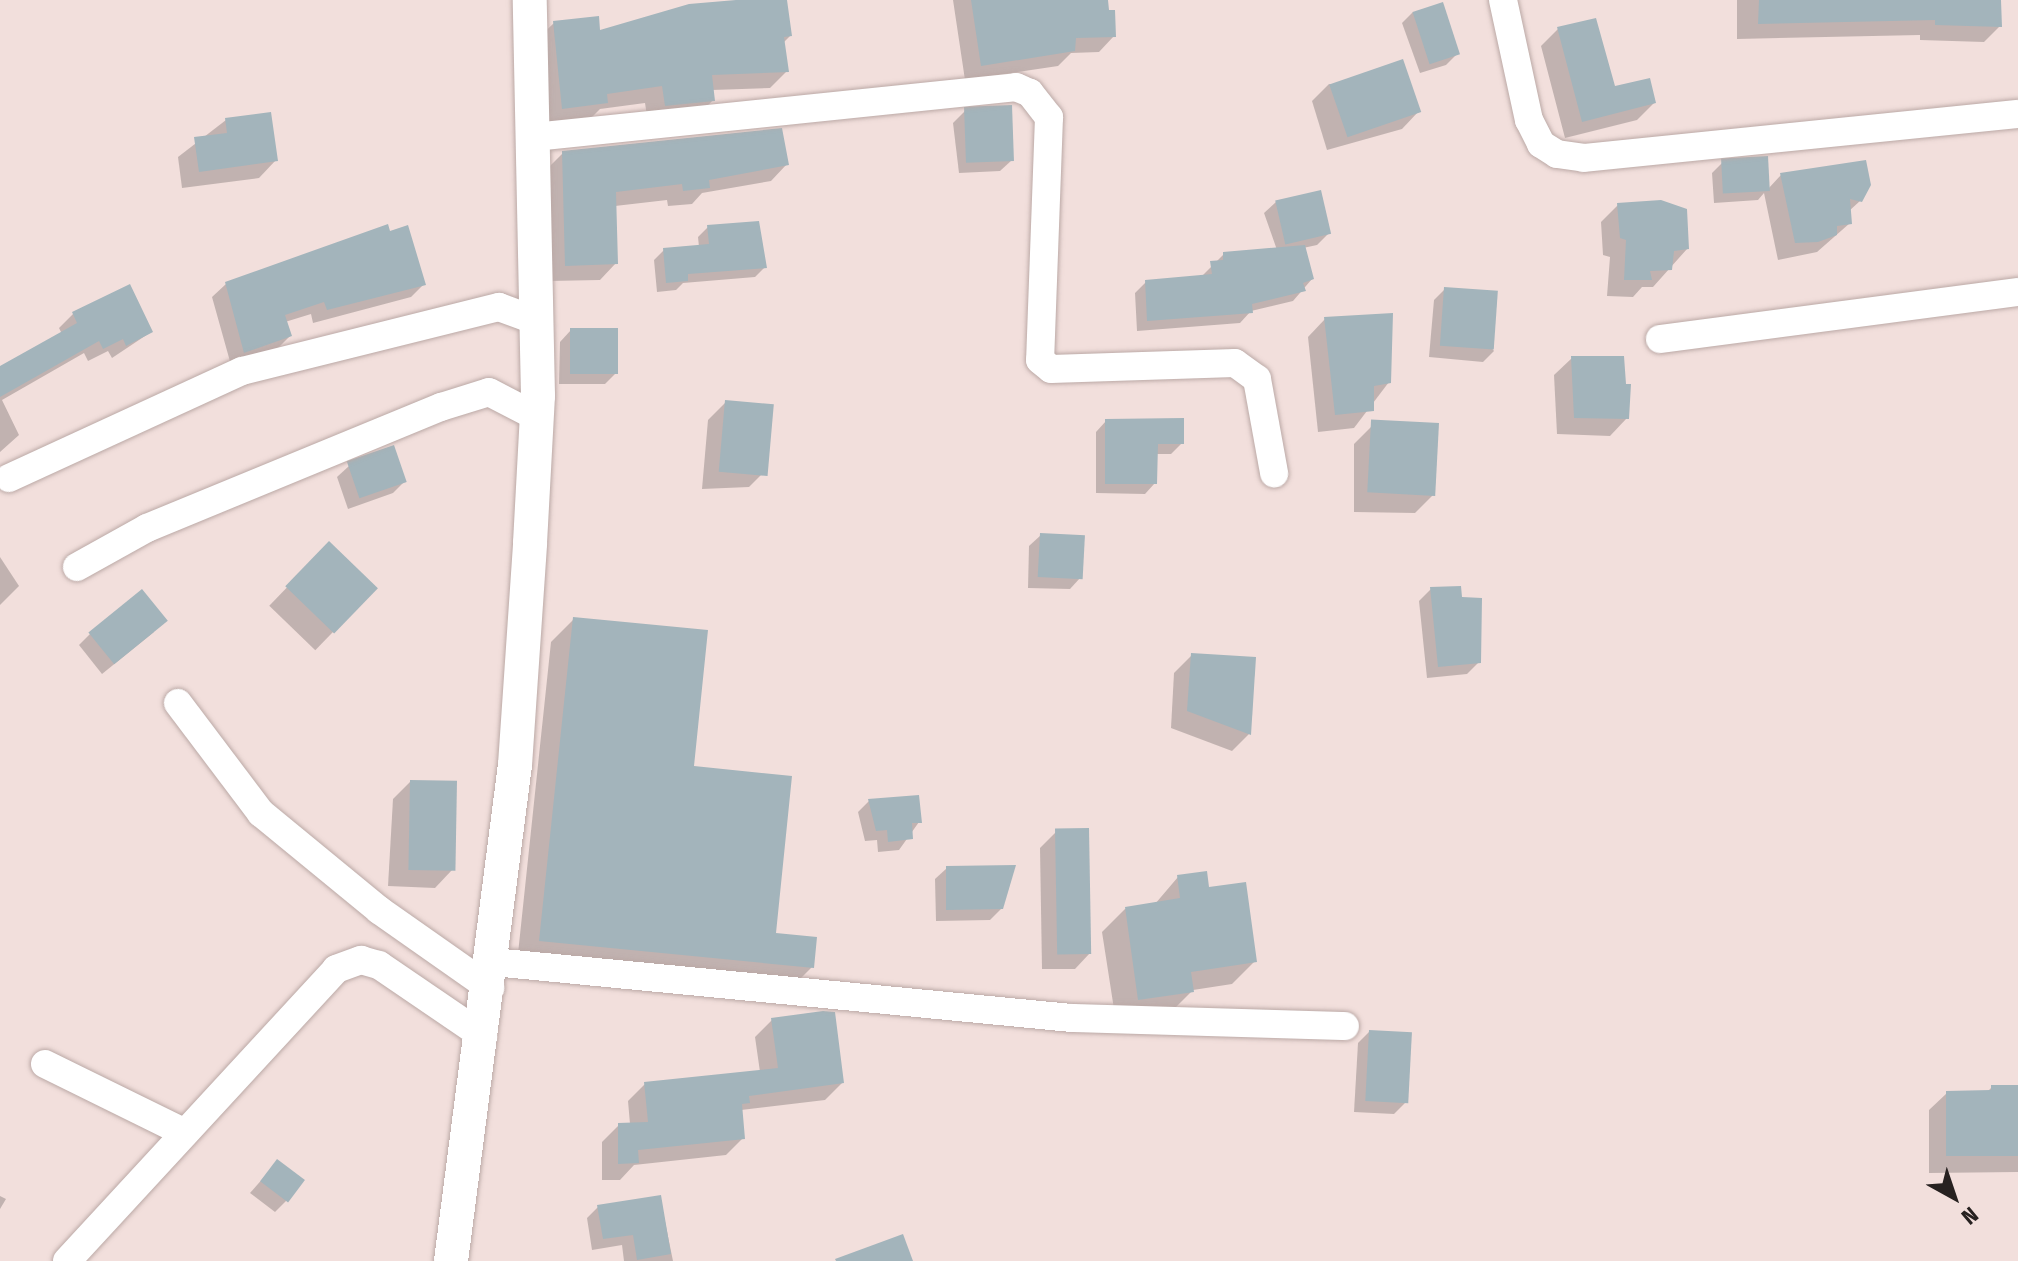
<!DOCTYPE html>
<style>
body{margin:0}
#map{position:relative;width:2018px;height:1261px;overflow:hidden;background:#f2dfdc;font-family:"Fira Sans Condensed",sans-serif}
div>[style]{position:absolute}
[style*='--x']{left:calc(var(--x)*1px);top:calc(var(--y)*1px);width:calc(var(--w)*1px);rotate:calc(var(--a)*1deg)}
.shadow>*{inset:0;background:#0003;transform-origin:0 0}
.building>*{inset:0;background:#a3b4bb;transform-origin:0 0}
.roads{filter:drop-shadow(0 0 2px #bba9a6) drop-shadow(0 0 2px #bba9a6)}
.minor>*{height:28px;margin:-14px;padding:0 14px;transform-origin:14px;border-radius:14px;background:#fff}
.tertiary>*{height:34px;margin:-17px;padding:0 17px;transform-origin:17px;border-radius:17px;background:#fff}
span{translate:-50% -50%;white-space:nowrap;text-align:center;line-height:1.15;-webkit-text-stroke:7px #f2dfdc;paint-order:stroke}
.north{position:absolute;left:1914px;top:1157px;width:80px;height:80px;-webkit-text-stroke:6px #f2dfdc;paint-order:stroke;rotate:140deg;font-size:22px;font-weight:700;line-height:32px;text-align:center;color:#272120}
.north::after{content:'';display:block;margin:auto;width:28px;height:36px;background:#272120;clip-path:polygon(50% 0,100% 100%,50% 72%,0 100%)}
</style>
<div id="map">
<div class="shadow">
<div style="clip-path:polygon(741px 0,785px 0,790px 36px,783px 43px,787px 71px,770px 88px,712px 90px,713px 100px,696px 118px,648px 123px,645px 103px,600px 109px,589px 120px,545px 125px,536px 40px,554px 23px,598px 33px)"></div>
<div style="clip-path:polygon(953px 0,1106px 0,1114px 36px,1099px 52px,1071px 53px,1058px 66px,965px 80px)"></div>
<div style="clip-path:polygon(1737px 0,1999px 0,2000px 26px,1984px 42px,1920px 40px,1920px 35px,1737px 39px)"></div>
<div style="clip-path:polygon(1413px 12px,1458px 53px,1446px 65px,1420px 73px,1402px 23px)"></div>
<div style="clip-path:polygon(1558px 29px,1613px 88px,1654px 103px,1637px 120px,1565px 138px,1541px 46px)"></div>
<div style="clip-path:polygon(1329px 84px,1419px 111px,1402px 129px,1327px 150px,1312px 101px)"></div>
<div style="clip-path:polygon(965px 111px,1012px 160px,1000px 171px,959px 173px,953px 123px)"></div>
<div style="clip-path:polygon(226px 120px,276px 160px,259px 178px,182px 188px,178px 157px)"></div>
<div style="clip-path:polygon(563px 153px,787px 164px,771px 181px,702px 193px,692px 204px,668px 206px,667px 200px,615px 206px,616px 263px,600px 280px,549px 281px,547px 169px)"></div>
<div style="clip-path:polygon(1722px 163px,1768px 189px,1781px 175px,1860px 201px,1849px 211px,1850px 223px,1817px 252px,1778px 260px,1764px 193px,1758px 200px,1714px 203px,1712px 173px)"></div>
<div style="clip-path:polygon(1276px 202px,1329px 233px,1317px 245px,1303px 248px,1312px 279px,1293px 301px,1251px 311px,1240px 323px,1137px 331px,1135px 293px,1146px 282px,1201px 277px,1224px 254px,1277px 250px,1264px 213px)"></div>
<div style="clip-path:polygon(1618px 205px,1687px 249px,1653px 287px,1642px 287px,1633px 297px,1607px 296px,1610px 257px,1603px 255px,1601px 222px)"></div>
<div style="clip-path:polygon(708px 227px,765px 267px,755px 277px,683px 283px,676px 290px,657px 292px,654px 260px,664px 250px,699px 247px,698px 237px)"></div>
<div style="clip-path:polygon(226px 284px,424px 284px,411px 297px,313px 323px,311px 314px,285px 322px,290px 336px,277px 349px,231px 365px,212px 297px)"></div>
<div style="clip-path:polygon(1445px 289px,1494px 351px,1483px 362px,1429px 357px,1434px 300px)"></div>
<div style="clip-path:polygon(73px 314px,151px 332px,112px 358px,108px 351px,88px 361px,84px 353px,2px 400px,19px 435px,0 452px,0 368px,62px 334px,59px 328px)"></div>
<div style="clip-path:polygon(1325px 319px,1389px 382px,1354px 428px,1318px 432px,1308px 337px)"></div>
<div style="clip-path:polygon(571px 330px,616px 373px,605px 384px,559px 384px,560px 342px)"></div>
<div style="clip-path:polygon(1572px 358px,1624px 386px,1627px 418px,1610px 436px,1557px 434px,1554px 375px)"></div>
<div style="clip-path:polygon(726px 402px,766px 470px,749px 487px,702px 489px,708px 420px)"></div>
<div style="clip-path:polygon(1106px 421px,1182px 443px,1171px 454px,1156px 454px,1155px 483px,1145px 494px,1096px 493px,1096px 432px)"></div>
<div style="clip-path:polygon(1371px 427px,1433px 495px,1415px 513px,1354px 512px,1354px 444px)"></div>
<div style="clip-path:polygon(349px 466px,405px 481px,393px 493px,348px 509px,337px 477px)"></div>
<div style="clip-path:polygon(1041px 535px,1081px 577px,1070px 589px,1028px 588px,1029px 546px)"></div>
<div style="left:329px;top:544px;width:64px;height:86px;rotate:44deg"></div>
<div style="clip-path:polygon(0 557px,19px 586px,0 605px)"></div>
<div style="clip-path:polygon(1431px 589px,1479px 662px,1467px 674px,1427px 678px,1419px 601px)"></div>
<div style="clip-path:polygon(574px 619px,692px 768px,774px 935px,812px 967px,789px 990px,517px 963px,551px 642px)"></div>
<div style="clip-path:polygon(154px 632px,102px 674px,79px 645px,90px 634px)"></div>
<div style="clip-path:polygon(1192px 655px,1254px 659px,1249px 734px,1232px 751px,1171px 728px,1174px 673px)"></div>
<div style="clip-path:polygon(410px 782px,452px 870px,435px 888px,388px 886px,393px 799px)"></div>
<div style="clip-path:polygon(869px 801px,919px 822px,899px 850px,878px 852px,877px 840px,865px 841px,858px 812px)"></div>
<div style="clip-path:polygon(1056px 832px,1090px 953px,1075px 969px,1042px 969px,1040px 848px)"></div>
<div style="clip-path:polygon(947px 868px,1002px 908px,990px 920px,936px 921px,935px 879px)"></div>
<div style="clip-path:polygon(1178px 877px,1255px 961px,1232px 984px,1193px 990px,1169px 1014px,1116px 1022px,1102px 932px,1125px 909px,1155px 904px)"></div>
<div style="clip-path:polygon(772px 1020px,842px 1083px,825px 1100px,741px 1110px,743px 1138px,726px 1155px,634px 1165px,620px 1180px,602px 1180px,602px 1142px,619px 1125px,630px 1124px,628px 1101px,645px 1084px,760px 1072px,755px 1037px)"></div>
<div style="clip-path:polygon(1369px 1032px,1406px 1102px,1394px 1114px,1354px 1112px,1358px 1043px)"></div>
<div style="clip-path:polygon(1992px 1087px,2018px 1087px,2018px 1172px,1929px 1173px,1929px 1110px,1947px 1093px,1987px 1092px)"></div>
<div style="clip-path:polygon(278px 1161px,286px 1201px,275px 1212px,250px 1193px)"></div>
<div style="clip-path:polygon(0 1196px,6px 1199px,0 1209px)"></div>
<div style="clip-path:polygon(660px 1197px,673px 1261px,624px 1261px,622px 1245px,592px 1250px,587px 1218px,598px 1207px)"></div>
</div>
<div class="building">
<div style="clip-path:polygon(736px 0,787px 0,792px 36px,784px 37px,789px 72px,712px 75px,715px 101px,665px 106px,662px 86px,607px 94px,608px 103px,562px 109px,553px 21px,599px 16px,600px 30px,689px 4px)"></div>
<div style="clip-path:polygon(971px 0,1108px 0,1109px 10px,1115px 10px,1116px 37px,1076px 38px,1075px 51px,981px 66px)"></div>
<div style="clip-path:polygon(1759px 0,2001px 0,2002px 27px,1935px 25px,1935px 20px,1758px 24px)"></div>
<div style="left:1443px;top:2px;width:55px;height:32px;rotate:72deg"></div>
<div style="clip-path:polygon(1596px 18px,1615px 86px,1650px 78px,1656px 103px,1582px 122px,1557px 27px)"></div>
<div style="left:1403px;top:59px;width:56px;height:78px;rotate:71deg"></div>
<div style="left:1012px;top:105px;width:56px;height:48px;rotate:88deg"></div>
<div style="clip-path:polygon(271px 112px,278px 161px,199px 172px,194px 137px,227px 133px,225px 118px)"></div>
<div style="clip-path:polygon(782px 128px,789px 165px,709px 180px,710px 188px,683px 191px,682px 184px,616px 192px,618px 264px,565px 266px,562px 151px)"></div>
<div style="left:1768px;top:156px;width:35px;height:47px;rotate:87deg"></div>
<div style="clip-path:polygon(1866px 160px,1871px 185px,1862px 202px,1850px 199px,1852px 224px,1837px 226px,1837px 235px,1818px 242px,1795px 243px,1780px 173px)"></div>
<div style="left:1321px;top:190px;width:45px;height:47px;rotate:77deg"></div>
<div style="clip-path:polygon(1661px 200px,1687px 209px,1689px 249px,1674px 251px,1672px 270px,1650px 271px,1652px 280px,1624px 280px,1626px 240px,1620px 238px,1617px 203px)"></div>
<div style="clip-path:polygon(759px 221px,767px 268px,688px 274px,688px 281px,666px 283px,663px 248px,709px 244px,707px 225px)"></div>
<div style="clip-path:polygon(388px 224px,390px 231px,408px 225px,426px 285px,327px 310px,324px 302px,285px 315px,292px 336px,244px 353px,225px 282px)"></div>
<div style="clip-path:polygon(1305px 245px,1314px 279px,1303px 283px,1306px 291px,1252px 304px,1253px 313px,1147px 321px,1145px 280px,1212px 274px,1210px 261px,1223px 260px,1223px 252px)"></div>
<div style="clip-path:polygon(130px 284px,153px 332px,126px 346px,123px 339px,103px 349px,99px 341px,0 397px,0 366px,77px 323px,72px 312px)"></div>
<div style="left:1444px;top:287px;width:54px;height:59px;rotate:4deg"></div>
<div style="clip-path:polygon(1393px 313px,1391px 383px,1374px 386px,1374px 411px,1335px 415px,1324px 317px)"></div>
<div style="left:570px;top:328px;width:48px;height:46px"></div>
<div style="clip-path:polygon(1571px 356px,1624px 356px,1626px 384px,1631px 384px,1629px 419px,1574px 418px)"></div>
<div style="left:725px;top:400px;width:49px;height:72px;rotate:5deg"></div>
<div style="clip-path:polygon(1184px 418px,1184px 444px,1158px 444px,1157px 484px,1105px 484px,1105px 419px)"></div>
<div style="left:1439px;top:423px;width:73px;height:68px;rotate:93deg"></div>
<div style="left:394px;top:445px;width:39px;height:50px;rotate:71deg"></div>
<div style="left:1040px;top:533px;width:45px;height:44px;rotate:3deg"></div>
<div style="left:329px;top:541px;width:68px;height:63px;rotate:44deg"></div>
<div style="clip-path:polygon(1461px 586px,1462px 597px,1482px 598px,1481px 663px,1438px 667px,1430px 587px)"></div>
<div style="left:142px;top:589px;width:41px;height:69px;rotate:51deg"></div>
<div style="clip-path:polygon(573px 617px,708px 630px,694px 766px,792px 776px,776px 933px,817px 937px,814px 968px,539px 941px)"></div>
<div style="clip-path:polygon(1191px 653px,1256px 657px,1251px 735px,1187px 711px)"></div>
<div style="left:410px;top:780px;width:47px;height:90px;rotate:1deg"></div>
<div style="clip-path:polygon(919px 795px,922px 823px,912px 823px,913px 839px,888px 842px,887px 830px,876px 831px,868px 799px)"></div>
<div style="left:1089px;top:828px;width:126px;height:34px;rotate:89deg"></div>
<div style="clip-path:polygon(1016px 865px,1003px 909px,946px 910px,946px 866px)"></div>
<div style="clip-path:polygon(1207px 871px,1209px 887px,1246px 882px,1257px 962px,1191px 972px,1194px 992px,1138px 1000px,1125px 907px,1180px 898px,1177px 875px)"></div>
<div style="clip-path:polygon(823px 1011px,835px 1012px,844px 1083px,749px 1096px,750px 1103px,742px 1104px,745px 1139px,638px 1150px,639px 1163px,618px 1164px,618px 1123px,648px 1122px,644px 1082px,778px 1068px,771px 1018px)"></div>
<div style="left:1369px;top:1030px;width:43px;height:71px;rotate:3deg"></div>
<div style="clip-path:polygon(1991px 1085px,2018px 1085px,2018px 1156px,1946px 1156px,1946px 1091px,1991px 1090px)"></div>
<div style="left:277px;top:1159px;width:35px;height:28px;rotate:37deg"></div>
<div style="clip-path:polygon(661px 1195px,671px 1254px,637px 1260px,633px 1235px,603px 1239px,597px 1205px)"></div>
<div style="clip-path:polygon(903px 1234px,913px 1261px,836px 1261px,835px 1259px)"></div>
</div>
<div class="roads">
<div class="minor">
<div style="--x:1503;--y:0;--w:123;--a:77.8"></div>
<div style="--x:1529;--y:120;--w:27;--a:63"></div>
<div style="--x:1541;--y:144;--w:19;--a:32"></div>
<div style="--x:1557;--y:154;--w:27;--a:8"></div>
<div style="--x:1584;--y:158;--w:436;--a:-5.8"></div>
<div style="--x:534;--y:137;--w:485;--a:-5.9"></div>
<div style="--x:1016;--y:87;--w:15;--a:23"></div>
<div style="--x:1030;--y:93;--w:31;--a:52"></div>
<div style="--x:1049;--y:117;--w:243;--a:92.1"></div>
<div style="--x:1040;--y:360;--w:14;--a:39"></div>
<div style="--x:1051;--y:369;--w:184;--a:-1.9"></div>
<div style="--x:1235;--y:363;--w:27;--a:36"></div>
<div style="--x:1257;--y:379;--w:96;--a:79.7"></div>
<div style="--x:1660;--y:339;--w:361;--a:-7.5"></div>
<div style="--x:9;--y:478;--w:256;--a:-24.7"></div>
<div style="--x:242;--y:371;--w:265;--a:-14"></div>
<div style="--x:499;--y:307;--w:40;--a:20.2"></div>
<div style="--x:77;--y:567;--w:80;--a:-29.1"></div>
<div style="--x:147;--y:528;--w:318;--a:-22.4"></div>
<div style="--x:441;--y:407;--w:50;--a:-17.4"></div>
<div style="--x:489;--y:392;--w:54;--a:27.5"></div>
<div style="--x:178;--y:703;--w:138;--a:53"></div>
<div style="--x:261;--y:813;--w:153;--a:39.4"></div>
<div style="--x:379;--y:910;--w:136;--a:35.1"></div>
<div style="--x:493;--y:962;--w:581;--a:5.53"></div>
<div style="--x:1071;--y:1018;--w:274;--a:1.7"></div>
<div style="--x:45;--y:1064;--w:156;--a:26.2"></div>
<div style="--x:67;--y:1261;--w:397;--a:-47.3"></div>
<div style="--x:336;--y:969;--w:27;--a:-20"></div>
<div style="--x:361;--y:960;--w:19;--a:16"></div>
<div style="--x:379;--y:965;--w:126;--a:34.3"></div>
</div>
<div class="tertiary">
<div style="--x:451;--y:1261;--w:500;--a:-82.65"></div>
<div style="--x:515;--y:765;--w:223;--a:-86.1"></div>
<div style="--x:530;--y:543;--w:147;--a:-86.9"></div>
<div style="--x:538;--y:396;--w:396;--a:-91.2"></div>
</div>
</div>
<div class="north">N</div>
</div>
